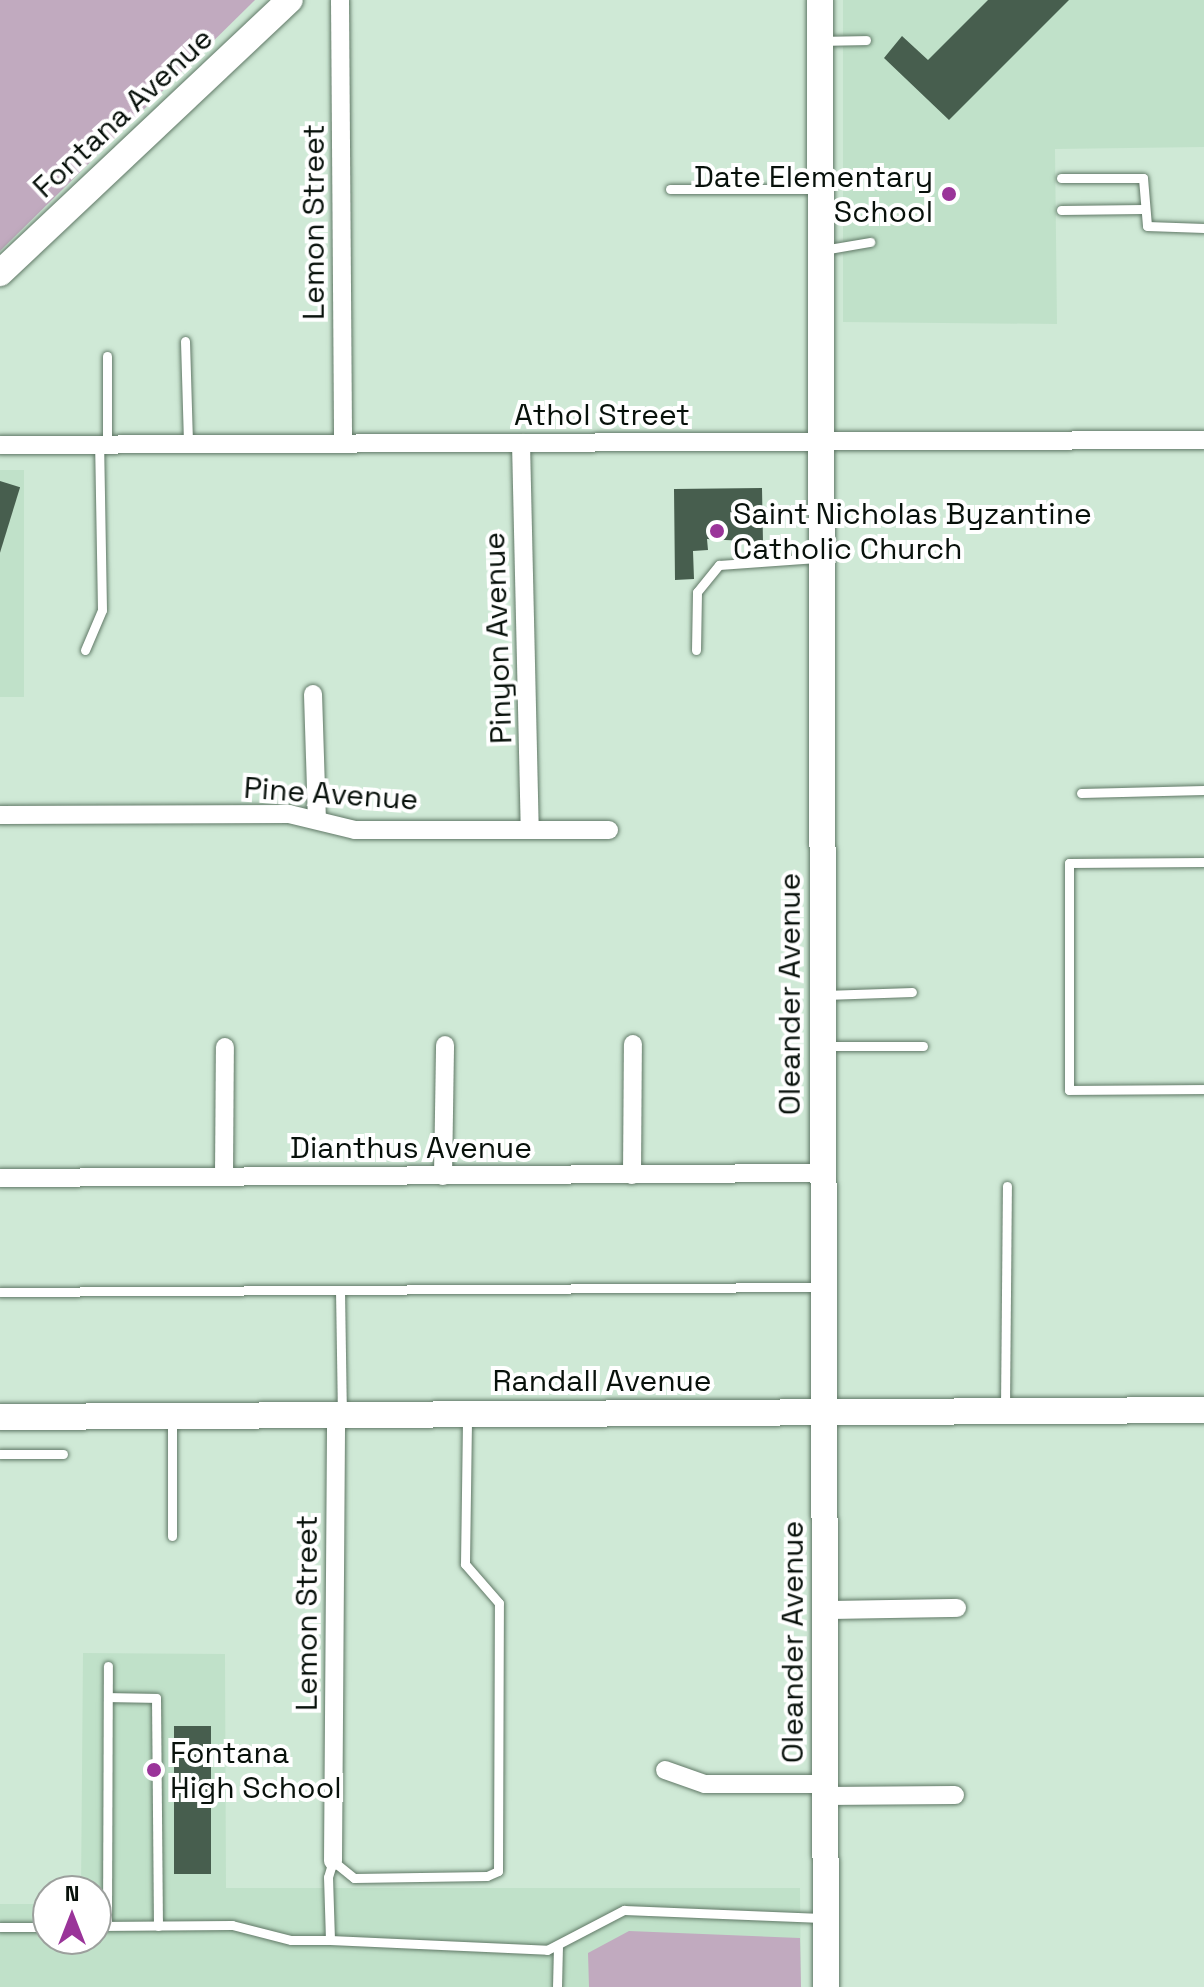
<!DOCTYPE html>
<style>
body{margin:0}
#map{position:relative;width:1204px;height:1987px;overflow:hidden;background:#cfe9d6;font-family:"Space Grotesk",sans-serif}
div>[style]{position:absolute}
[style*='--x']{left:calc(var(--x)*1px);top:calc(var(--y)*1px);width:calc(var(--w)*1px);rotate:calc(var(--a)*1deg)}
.built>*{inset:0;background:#c0e1c9;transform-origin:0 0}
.green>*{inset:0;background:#c1aabf}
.building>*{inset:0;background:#475e4e;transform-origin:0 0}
.roads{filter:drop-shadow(0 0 2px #607866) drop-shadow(0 0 2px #607866)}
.lane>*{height:9px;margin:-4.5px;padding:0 4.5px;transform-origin:4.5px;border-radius:4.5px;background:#fff}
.street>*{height:18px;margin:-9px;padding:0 9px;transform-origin:9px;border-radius:9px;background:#fff}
.secondary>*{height:26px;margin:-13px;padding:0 13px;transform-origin:13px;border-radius:13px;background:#fff}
.dots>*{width:22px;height:22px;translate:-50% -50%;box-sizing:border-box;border:4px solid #fff;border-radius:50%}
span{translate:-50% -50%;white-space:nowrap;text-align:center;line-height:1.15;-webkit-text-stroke:8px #fff;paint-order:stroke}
.street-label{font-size:30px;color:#08110b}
.poi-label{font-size:30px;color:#08110b}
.right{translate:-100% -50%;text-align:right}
.left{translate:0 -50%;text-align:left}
.north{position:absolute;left:32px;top:1875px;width:80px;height:80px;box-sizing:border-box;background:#fff;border:2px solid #9ca09d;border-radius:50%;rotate:0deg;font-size:22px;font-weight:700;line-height:32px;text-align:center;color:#08110b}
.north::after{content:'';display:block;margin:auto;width:28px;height:36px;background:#9a3499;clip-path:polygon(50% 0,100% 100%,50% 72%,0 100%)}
</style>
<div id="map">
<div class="built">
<div style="clip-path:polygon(843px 0,1204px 0,1204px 147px,1055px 149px,1057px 324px,843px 322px)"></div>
<div style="left:0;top:470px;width:24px;height:227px"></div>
<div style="clip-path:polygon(83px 1653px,225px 1654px,226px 1888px,800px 1888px,801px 1987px,0 1987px,0 1904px,48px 1904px,48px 1939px,96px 1939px,96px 1891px,81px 1891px)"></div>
</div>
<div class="green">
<div style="clip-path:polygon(0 0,255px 0,0 251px)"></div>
<div style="clip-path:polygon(629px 1931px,800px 1938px,801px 1987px,589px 1987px,588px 1953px)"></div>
</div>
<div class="building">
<div style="clip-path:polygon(988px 0,1069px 0,949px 120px,884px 58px,902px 36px,928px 60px)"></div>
<div style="left:0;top:481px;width:21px;height:214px;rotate:17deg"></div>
<div style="clip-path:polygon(762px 488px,763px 542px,707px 539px,708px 550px,693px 551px,694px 579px,675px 580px,674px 489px)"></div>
<div style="left:174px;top:1726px;width:37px;height:148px"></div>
</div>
<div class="roads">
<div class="lane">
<div style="--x:821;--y:41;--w:45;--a:-1.3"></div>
<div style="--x:1061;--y:178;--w:82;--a:0"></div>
<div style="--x:1143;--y:178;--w:48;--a:85.2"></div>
<div style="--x:1147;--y:226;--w:57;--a:2"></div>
<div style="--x:670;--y:189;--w:146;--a:0"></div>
<div style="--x:1061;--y:210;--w:82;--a:-0.7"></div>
<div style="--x:823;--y:250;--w:48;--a:-9.7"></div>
<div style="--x:185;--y:341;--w:104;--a:88.3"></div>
<div style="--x:107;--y:356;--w:89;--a:90"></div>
<div style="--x:85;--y:650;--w:43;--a:-67"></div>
<div style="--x:102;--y:610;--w:165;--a:-91"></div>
<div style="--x:696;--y:650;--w:58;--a:-89"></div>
<div style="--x:697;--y:592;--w:35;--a:-51"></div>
<div style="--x:719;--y:565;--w:98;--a:-4.1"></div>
<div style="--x:1081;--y:793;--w:123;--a:-1.4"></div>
<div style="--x:1204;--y:862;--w:135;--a:179.6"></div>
<div style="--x:1069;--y:863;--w:227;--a:90"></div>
<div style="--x:1069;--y:1090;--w:135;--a:-0.4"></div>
<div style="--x:825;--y:995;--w:87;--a:-2"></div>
<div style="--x:826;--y:1046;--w:97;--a:0"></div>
<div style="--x:340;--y:1290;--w:121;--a:89.1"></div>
<div style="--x:0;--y:1292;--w:821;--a:-0.35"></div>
<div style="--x:1005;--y:1408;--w:222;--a:-89.5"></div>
<div style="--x:0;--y:1454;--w:63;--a:0"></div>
<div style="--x:172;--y:1536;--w:117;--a:-90"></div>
<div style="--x:108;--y:1697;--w:48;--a:1.2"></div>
<div style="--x:156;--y:1698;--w:228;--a:89.5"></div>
<div style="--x:96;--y:1926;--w:136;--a:-0.4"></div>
<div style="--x:232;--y:1925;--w:61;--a:14.3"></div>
<div style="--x:291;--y:1940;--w:39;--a:0"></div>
<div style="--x:330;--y:1940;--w:63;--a:-91.8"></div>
<div style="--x:328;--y:1877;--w:17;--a:-73"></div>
<div style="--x:333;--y:1861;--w:27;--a:39"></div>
<div style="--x:354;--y:1878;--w:133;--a:-0.9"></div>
<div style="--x:487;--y:1876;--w:12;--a:-24"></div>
<div style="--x:498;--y:1871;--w:268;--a:-89.8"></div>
<div style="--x:499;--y:1603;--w:52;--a:-131.1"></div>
<div style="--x:465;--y:1564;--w:147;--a:-89.2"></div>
<div style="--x:107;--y:1926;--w:260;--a:-89.8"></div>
<div style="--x:0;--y:1927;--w:48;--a:0"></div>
<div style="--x:330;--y:1940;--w:217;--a:2.6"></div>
<div style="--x:547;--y:1950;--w:87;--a:-27.5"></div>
<div style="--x:624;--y:1910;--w:198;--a:2.3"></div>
<div style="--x:557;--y:1987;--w:41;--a:-88.6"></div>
</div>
<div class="street">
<div style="--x:340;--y:0;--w:444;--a:89.6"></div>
<div style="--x:521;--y:443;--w:387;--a:88.7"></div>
<div style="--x:0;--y:445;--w:1204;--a:-0.24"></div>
<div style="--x:313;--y:694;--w:124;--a:88.2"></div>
<div style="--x:0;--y:815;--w:289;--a:-0.2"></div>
<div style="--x:289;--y:814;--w:68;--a:13.6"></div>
<div style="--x:355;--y:830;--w:254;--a:0"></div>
<div style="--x:632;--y:1175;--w:131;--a:-89.6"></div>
<div style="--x:224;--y:1176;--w:129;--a:-89.6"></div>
<div style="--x:443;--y:1176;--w:131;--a:-89.1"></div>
<div style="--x:0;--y:1178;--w:823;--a:-0.35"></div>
<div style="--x:824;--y:1610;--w:133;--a:-0.9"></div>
<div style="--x:665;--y:1770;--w:42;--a:19.3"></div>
<div style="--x:705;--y:1784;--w:120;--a:0"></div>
<div style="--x:825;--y:1796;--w:130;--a:-0.4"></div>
<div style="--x:333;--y:1861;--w:447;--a:-89.6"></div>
</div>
<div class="secondary">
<div style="--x:820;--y:0;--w:1987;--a:89.83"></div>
<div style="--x:0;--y:273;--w:398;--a:-43.3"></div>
<div style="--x:0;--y:1417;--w:1204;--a:-0.33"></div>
</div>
</div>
<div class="dots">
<div style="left:949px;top:194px;background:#9a3499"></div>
<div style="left:717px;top:531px;background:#9a3499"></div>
<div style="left:154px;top:1770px;background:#9a3499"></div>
</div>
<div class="street-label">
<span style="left:123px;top:113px;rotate:-43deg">Fontana Avenue</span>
<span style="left:314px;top:222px;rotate:-90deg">Lemon Street</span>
<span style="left:602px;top:415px">Athol Street</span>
<span style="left:498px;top:638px;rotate:-92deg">Pinyon Avenue</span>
<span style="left:331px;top:794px;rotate:4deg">Pine Avenue</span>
<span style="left:790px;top:994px;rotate:-90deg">Oleander Avenue</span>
<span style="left:411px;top:1148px">Dianthus Avenue</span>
<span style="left:602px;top:1381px">Randall Avenue</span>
<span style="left:307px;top:1613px;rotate:-90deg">Lemon Street</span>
<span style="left:793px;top:1642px;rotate:-90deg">Oleander Avenue</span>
</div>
<div class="poi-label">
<span class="right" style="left:933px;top:194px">Date Elementary<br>School</span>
<span class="left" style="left:733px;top:531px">Saint Nicholas Byzantine<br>Catholic Church</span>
<span class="left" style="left:170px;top:1770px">Fontana<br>High School</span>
</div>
<div class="north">N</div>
</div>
